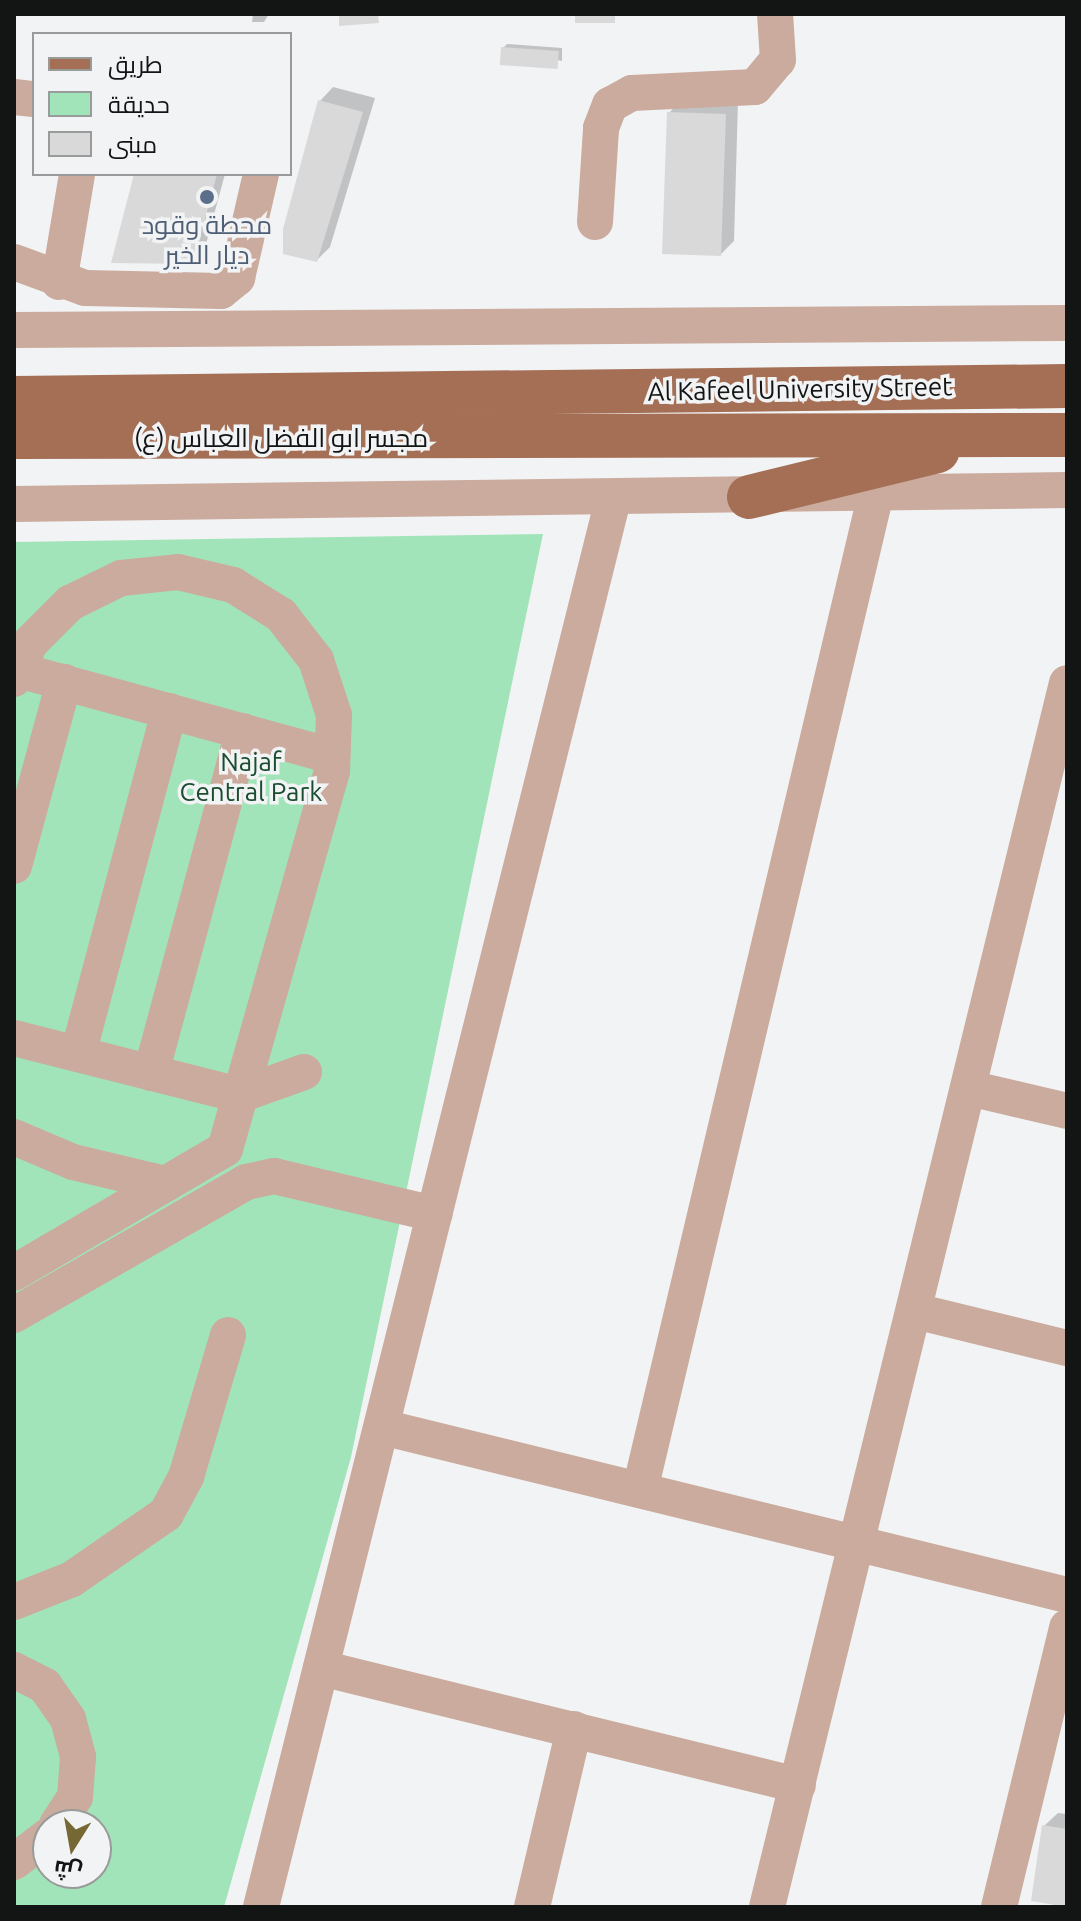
<!DOCTYPE html>
<meta charset="utf-8">
<style>
body{margin:0}
#map{position:relative;width:1081px;height:1921px;overflow:hidden;background:#f2f3f4;font-family:Ubuntu,Cairo,sans-serif}
div>[style]{position:absolute}
[style*='--x']{left:calc(var(--x)*1px);top:calc(var(--y)*1px);width:calc(var(--w)*1px);rotate:calc(var(--a)*1deg)}
.green>*{inset:0;background:#a2e4b9}
.shadow>*{inset:0;background:#0003}
.building>*{inset:0;background:#d9d9da;transform-origin:0 0}
.minor>*{height:36px;margin:-18px;padding:0 18px;transform-origin:18px;border-radius:18px;background:#caab9d}
.major>*{height:44px;margin:-22px;padding:0 22px;transform-origin:22px;border-radius:22px;background:#a46f55}
.dots>*{width:22px;height:22px;translate:-50% -50%;box-sizing:border-box;border:4px solid #f2f3f4;border-radius:50%}
span{translate:-50% -50%;white-space:nowrap;text-align:center;line-height:1.15;-webkit-text-stroke:7px #f2f3f4;paint-order:stroke}
.service-label{font-size:26px;color:#4e5e75}
.street-label{font-size:26px;color:#131414}
.park-label{font-size:26px;color:#1a4d30}
.frame{position:absolute;inset:0;border:16px solid #131414;pointer-events:none}
.legend{position:absolute;left:32px;top:32px;width:260px;height:144px;box-sizing:border-box;background:#f2f3f4;border:2px solid #999a9a;margin:0;padding:10px 14px;list-style:none;font-size:24px;color:#131414}
.legend li{display:flex;align-items:center;gap:16px;height:40px}
.legend b{width:40px;border:2px solid #999a9a}
.north{position:absolute;left:32px;top:1809px;width:80px;height:80px;box-sizing:border-box;background:#f2f3f4;border:2px solid #999a9a;border-radius:50%;rotate:191deg;font-size:22px;font-weight:700;line-height:32px;text-align:center;color:#131414}
.north::after{content:'';display:block;margin:auto;width:28px;height:36px;background:#756835;clip-path:polygon(50% 0,100% 100%,50% 72%,0 100%)}
</style>
<div id="map">
<div class="green">
<div style="clip-path:polygon(evenodd,543px 534px,351px 1457px,224px 1907px,14px 1907px,14px 542px,543px 534px,48px 1825px,96px 1825px,96px 1873px,48px 1873px,48px 1825px)"></div>
</div>
<div class="shadow">
<div style="clip-path:polygon(253px 14px,269px 14px,264px 22px,252px 22px)"></div>
<div style="clip-path:polygon(507px 44px,562px 48px,562px 61px,503px 48px)"></div>
<div style="clip-path:polygon(333px 87px,375px 98px,330px 247px,317px 260px,320px 101px)"></div>
<div style="clip-path:polygon(682px 99px,738px 101px,734px 241px,721px 254px,669px 113px)"></div>
<div style="clip-path:polygon(136px 174px,225px 174px,205px 248px,192px 262px)"></div>
<div style="clip-path:polygon(1058px 1813px,1067px 1814px,1067px 1907px,1033px 1899px,1044px 1826px)"></div>
</div>
<div class="building">
<div style="clip-path:polygon(339px 14px,378px 14px,379px 23px,339px 26px)"></div>
<div style="left:575px;top:14px;width:40px;height:9px"></div>
<div style="left:501px;top:47px;width:58px;height:18px;rotate:4deg"></div>
<div style="clip-path:polygon(318px 100px,363px 112px,317px 262px,283px 254px,283px 229px)"></div>
<div style="left:667px;top:112px;width:59px;height:142px;rotate:2deg"></div>
<div style="clip-path:polygon(134px 174px,217px 174px,193px 264px,111px 263px)"></div>
<div style="clip-path:polygon(1042px 1825px,1067px 1829px,1067px 1907px,1031px 1901px)"></div>
</div>
<div class="minor">
<div style="--x:14;--y:97;--w:20;--a:6"></div>
<div style="--x:595;--y:222;--w:94;--a:-86.3"></div>
<div style="--x:601;--y:128;--w:25;--a:-69"></div>
<div style="--x:610;--y:105;--w:25;--a:-29"></div>
<div style="--x:632;--y:93;--w:123;--a:-2.8"></div>
<div style="--x:755;--y:87;--w:35;--a:-50"></div>
<div style="--x:778;--y:60;--w:46;--a:-93.7"></div>
<div style="--x:14;--y:262;--w:76;--a:20.1"></div>
<div style="--x:85;--y:288;--w:136;--a:1.3"></div>
<div style="--x:221;--y:291;--w:21;--a:-39"></div>
<div style="--x:237;--y:278;--w:107;--a:-77"></div>
<div style="--x:59;--y:282;--w:109;--a:-80.5"></div>
<div style="--x:14;--y:330;--w:1053;--a:-0.38"></div>
<div style="--x:14;--y:504;--w:1053;--a:-0.76"></div>
<div style="--x:18;--y:670;--w:326;--a:15.3"></div>
<div style="--x:14;--y:679;--w:39;--a:-66"></div>
<div style="--x:30;--y:643;--w:57;--a:-45"></div>
<div style="--x:70;--y:603;--w:57;--a:-26.1"></div>
<div style="--x:121;--y:578;--w:57;--a:-6"></div>
<div style="--x:178;--y:572;--w:57;--a:13.3"></div>
<div style="--x:233;--y:585;--w:57;--a:32"></div>
<div style="--x:281;--y:615;--w:57;--a:52.1"></div>
<div style="--x:316;--y:660;--w:58;--a:71.9"></div>
<div style="--x:334;--y:715;--w:56;--a:92"></div>
<div style="--x:332;--y:771;--w:393;--a:105.8"></div>
<div style="--x:225;--y:1149;--w:245;--a:149.6"></div>
<div style="--x:14;--y:866;--w:191;--a:-74.8"></div>
<div style="--x:14;--y:1038;--w:233;--a:14.2"></div>
<div style="--x:240;--y:1095;--w:68;--a:-19.8"></div>
<div style="--x:78;--y:1054;--w:355;--a:-75.1"></div>
<div style="--x:151;--y:1073;--w:354;--a:-74.9"></div>
<div style="--x:969;--y:1088;--w:101;--a:13.2"></div>
<div style="--x:14;--y:1137;--w:64;--a:23"></div>
<div style="--x:73;--y:1162;--w:95;--a:13.4"></div>
<div style="--x:915;--y:1311;--w:156;--a:13.7"></div>
<div style="--x:14;--y:1315;--w:267;--a:-29.8"></div>
<div style="--x:246;--y:1182;--w:29;--a:-12"></div>
<div style="--x:274;--y:1176;--w:165;--a:13.3"></div>
<div style="--x:382;--y:1427;--w:705;--a:13.78"></div>
<div style="--x:640;--y:1490;--w:1025;--a:-76.68"></div>
<div style="--x:14;--y:1602;--w:62;--a:-21.6"></div>
<div style="--x:72;--y:1579;--w:114;--a:-34.7"></div>
<div style="--x:166;--y:1514;--w:42;--a:-61.6"></div>
<div style="--x:186;--y:1477;--w:148;--a:-73.5"></div>
<div style="--x:321;--y:1668;--w:491;--a:13.8"></div>
<div style="--x:14;--y:1670;--w:35;--a:27"></div>
<div style="--x:45;--y:1686;--w:40;--a:55.1"></div>
<div style="--x:68;--y:1719;--w:39;--a:75"></div>
<div style="--x:78;--y:1757;--w:40;--a:94.3"></div>
<div style="--x:75;--y:1797;--w:33;--a:123"></div>
<div style="--x:14;--y:1862;--w:43;--a:-37.4"></div>
<div style="--x:261;--y:1907;--w:1451;--a:-75.96"></div>
<div style="--x:532;--y:1907;--w:183;--a:-76.7"></div>
<div style="--x:767;--y:1907;--w:1260;--a:-76.23"></div>
<div style="--x:999;--y:1907;--w:288;--a:-76.3"></div>
</div>
<div class="major">
<div style="--x:14;--y:398;--w:1053;--a:-0.65"></div>
<div style="--x:14;--y:437;--w:1053;--a:-0.11"></div>
<div style="--x:749;--y:497;--w:194;--a:-13.7"></div>
</div>
<div class="dots">
<div style="left:207px;top:197px;background:#5c6f8a"></div>
</div>
<div class="service-label">
<span style="left:207px;top:240px">محطة وقود<br>ديار الخير</span>
</div>
<div class="street-label">
<span style="left:800px;top:389px;rotate:-1deg">Al Kafeel University Street</span>
<span style="left:281px;top:438px">مجسر ابو الفضل العباس (ع)</span>
</div>
<div class="park-label">
<span style="left:251px;top:777px">Najaf<br>Central Park</span>
</div>
<div class="frame"></div>
<ul class="legend">
<li><b style="height:10px;background:#a46f55"></b>طريق</li>
<li><b style="height:22px;background:#a2e4b9"></b>حديقة</li>
<li><b style="height:22px;background:#d9d9da"></b>مبنى</li>
</ul>
<div class="north">ش</div>
</div>
